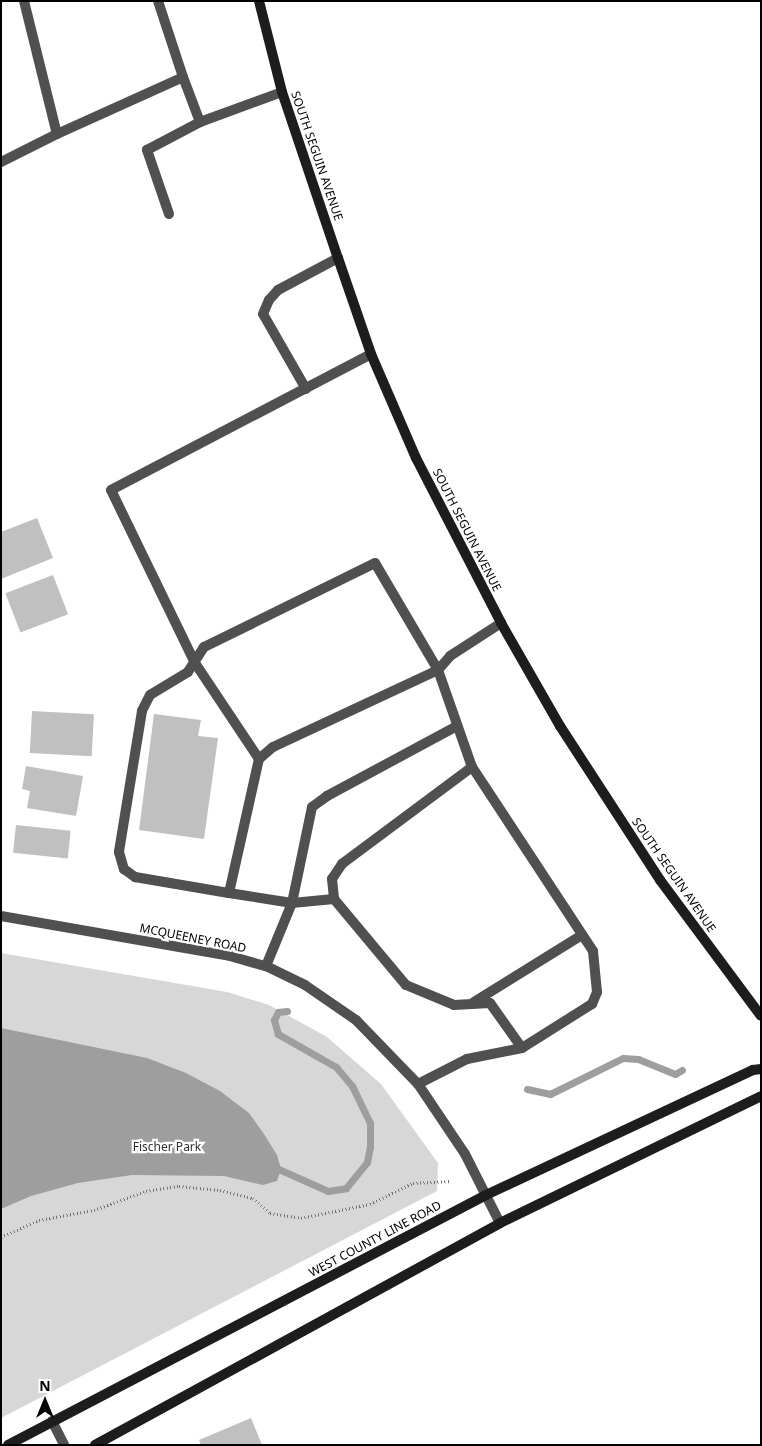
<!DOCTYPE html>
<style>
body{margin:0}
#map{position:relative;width:762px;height:1446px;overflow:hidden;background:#fff;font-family:"Noto Sans",sans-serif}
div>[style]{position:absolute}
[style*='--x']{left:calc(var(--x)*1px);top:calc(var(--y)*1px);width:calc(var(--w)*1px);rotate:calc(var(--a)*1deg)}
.green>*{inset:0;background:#d7d7d7}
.water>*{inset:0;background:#9e9e9e}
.stream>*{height:7px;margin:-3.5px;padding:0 3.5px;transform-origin:3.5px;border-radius:3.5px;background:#9e9e9e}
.building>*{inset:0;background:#c0c0c0;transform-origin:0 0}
.path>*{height:3px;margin-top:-1.5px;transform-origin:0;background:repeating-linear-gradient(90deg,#727272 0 1px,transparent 0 3.5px)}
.lane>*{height:10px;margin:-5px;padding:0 5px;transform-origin:5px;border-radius:5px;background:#505050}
.street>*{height:10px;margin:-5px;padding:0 5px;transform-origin:5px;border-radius:5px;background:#505050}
.secondary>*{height:10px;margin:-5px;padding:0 5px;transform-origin:5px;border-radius:5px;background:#1d1d1d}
span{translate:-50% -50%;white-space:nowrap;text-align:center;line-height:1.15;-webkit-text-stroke:4.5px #fff;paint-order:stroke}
.street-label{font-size:12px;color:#000}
.park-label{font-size:12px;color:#2e2e2e}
.frame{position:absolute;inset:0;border:2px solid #000;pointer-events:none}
.north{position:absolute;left:20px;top:1376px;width:50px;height:50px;-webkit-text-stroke:4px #fff;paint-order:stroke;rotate:0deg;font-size:14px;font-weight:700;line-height:20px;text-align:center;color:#000}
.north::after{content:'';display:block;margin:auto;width:18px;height:22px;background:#000;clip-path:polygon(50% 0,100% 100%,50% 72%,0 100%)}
</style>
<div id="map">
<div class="green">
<div style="clip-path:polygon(1px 953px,227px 992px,269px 1005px,327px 1037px,381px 1084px,438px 1163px,437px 1191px,1px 1418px)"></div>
</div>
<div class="water">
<div style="clip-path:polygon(1px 1028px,147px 1058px,186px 1073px,220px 1091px,249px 1113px,264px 1134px,277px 1155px,281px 1169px,277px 1181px,263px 1185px,224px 1176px,132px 1175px,78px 1183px,31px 1196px,1px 1209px)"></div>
</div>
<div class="stream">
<div style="--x:527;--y:1089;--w:24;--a:12"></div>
<div style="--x:550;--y:1094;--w:81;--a:-26.3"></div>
<div style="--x:623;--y:1058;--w:15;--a:4"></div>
<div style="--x:638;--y:1059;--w:40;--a:22"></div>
<div style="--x:675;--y:1074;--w:8;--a:-30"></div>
<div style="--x:274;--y:1167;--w:59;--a:24"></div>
<div style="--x:328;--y:1191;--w:18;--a:-9"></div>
<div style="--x:346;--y:1188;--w:33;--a:-51"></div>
<div style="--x:367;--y:1162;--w:15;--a:-79"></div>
<div style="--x:370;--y:1147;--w:24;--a:-90"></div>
<div style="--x:370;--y:1123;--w:41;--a:-115.9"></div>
<div style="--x:352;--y:1086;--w:25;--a:-130"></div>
<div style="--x:336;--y:1067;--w:67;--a:-150.4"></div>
<div style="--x:278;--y:1034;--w:15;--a:-106"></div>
<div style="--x:274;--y:1020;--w:9;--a:-63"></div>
<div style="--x:278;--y:1012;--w:9;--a:-6"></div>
</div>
<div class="building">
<div style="clip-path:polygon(37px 518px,53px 558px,1px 579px,1px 532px)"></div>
<div style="left:53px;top:575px;width:42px;height:51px;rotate:69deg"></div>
<div style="left:32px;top:711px;width:62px;height:42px;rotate:3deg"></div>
<div style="clip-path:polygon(154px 714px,201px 720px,198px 736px,218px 738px,204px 839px,139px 830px)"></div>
<div style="clip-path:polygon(26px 766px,83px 776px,76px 816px,27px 808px,30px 791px,22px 789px)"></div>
<div style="left:16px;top:825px;width:55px;height:28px;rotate:6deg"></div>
<div style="clip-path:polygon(251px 1418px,262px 1445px,201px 1445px,199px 1440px)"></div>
</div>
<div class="path">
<div style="--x:1;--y:1237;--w:42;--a:-24.1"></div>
<div style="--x:39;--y:1220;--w:56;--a:-10.3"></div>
<div style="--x:94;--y:1210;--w:55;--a:-20.1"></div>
<div style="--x:146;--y:1191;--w:33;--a:-9"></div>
<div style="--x:179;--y:1186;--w:41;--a:5.6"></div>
<div style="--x:220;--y:1190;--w:34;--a:14"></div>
<div style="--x:253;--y:1198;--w:23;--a:41"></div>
<div style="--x:270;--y:1213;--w:31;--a:9"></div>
<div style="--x:301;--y:1218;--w:70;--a:-11.5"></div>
<div style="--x:370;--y:1204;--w:48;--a:-26"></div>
<div style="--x:413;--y:1183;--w:38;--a:-3"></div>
</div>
<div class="lane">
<div style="--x:24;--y:1;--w:137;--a:76.1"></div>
<div style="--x:57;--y:134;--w:138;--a:-24.3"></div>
<div style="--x:183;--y:77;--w:48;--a:69.3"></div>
<div style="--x:200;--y:122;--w:87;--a:-20.1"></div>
<div style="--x:158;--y:1;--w:80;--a:71.8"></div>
<div style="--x:1;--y:162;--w:63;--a:-26.6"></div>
<div style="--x:169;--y:214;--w:68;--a:-109"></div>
<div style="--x:147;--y:150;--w:60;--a:-27.8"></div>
<div style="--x:306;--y:389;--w:86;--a:-119.8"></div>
<div style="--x:263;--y:314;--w:15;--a:-67"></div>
<div style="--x:269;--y:300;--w:13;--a:-48"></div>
<div style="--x:278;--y:290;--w:68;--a:-28.1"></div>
<div style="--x:259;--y:759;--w:115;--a:-123.7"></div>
<div style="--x:195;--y:663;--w:192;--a:-115.9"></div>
<div style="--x:111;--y:490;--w:293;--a:-27.6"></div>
<div style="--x:472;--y:767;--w:162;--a:143.3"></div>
<div style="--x:342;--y:864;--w:18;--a:124"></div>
<div style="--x:332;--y:879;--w:20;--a:84"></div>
<div style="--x:334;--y:899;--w:112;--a:50.1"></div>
<div style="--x:406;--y:985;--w:52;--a:22.6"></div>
<div style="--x:454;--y:1005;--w:36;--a:-3"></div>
<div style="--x:490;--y:1003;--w:55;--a:54.6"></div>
<div style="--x:229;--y:893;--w:137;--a:-77.4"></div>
<div style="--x:259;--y:759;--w:18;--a:-41"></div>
<div style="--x:273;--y:747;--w:182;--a:-25"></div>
<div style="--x:438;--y:670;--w:124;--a:-120.5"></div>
<div style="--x:375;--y:563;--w:191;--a:153.8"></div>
<div style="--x:204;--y:647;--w:30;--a:123"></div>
<div style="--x:188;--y:672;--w:44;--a:148.8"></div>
<div style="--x:150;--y:695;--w:18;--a:117"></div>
<div style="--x:142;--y:711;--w:143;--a:99.3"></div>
<div style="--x:119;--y:852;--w:18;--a:74"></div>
<div style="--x:124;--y:869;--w:14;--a:36"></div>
<div style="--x:135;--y:877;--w:95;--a:9.7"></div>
<div style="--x:229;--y:893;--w:64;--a:9"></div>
<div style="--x:292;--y:903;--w:42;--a:-5.4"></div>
<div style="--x:266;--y:966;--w:68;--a:-67.6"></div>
<div style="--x:292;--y:903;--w:98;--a:-78.2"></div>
<div style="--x:312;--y:807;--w:19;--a:-36"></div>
<div style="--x:327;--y:796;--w:148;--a:-28.3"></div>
<div style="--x:474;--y:1002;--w:127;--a:-31.8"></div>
<div style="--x:418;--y:1084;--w:55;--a:-27"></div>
<div style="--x:467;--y:1059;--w:56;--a:-11.3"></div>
<div style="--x:522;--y:1048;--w:83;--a:-32.2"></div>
<div style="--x:592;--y:1004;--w:13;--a:-67"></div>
<div style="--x:597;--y:992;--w:41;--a:-95.6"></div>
<div style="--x:593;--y:951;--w:220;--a:-123.3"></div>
<div style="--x:472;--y:767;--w:103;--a:-109.3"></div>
<div style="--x:438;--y:670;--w:18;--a:-49"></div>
<div style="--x:450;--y:656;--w:61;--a:-32.9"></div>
</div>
<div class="street">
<div style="--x:1;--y:916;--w:232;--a:9.9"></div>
<div style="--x:230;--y:956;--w:37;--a:16"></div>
<div style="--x:266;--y:966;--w:43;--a:26"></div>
<div style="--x:305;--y:985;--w:62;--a:34.5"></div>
<div style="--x:356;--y:1020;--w:89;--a:45.9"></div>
<div style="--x:418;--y:1084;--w:84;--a:56.1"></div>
<div style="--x:465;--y:1154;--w:77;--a:63.1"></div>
<div style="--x:52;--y:1421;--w:27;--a:63"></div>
</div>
<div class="secondary">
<div style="--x:259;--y:1;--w:94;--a:75.8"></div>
<div style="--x:282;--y:92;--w:175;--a:71.4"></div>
<div style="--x:338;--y:258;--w:102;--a:71"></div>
<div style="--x:371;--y:354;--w:113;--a:66.6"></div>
<div style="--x:416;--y:458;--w:186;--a:62.7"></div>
<div style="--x:501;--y:623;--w:119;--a:60.2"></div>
<div style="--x:560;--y:726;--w:184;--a:57"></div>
<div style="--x:660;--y:880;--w:169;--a:53.4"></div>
<div style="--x:8;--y:1445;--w:539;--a:-27.61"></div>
<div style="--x:486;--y:1195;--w:295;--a:-25.1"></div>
<div style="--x:753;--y:1070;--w:8;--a:-7"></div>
<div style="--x:95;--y:1445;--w:462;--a:-28.7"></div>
<div style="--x:500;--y:1223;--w:290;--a:-25.9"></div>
</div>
<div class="street-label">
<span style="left:317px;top:156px;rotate:71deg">SOUTH SEGUIN AVENUE</span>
<span style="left:467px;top:530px;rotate:63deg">SOUTH SEGUIN AVENUE</span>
<span style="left:674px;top:875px;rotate:55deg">SOUTH SEGUIN AVENUE</span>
<span style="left:193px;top:938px;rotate:11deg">MCQUEENEY ROAD</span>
<span style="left:375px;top:1239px;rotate:-28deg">WEST COUNTY LINE ROAD</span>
</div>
<div class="park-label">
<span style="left:167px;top:1147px">Fischer Park</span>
</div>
<div class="frame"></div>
<div class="north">N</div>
</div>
